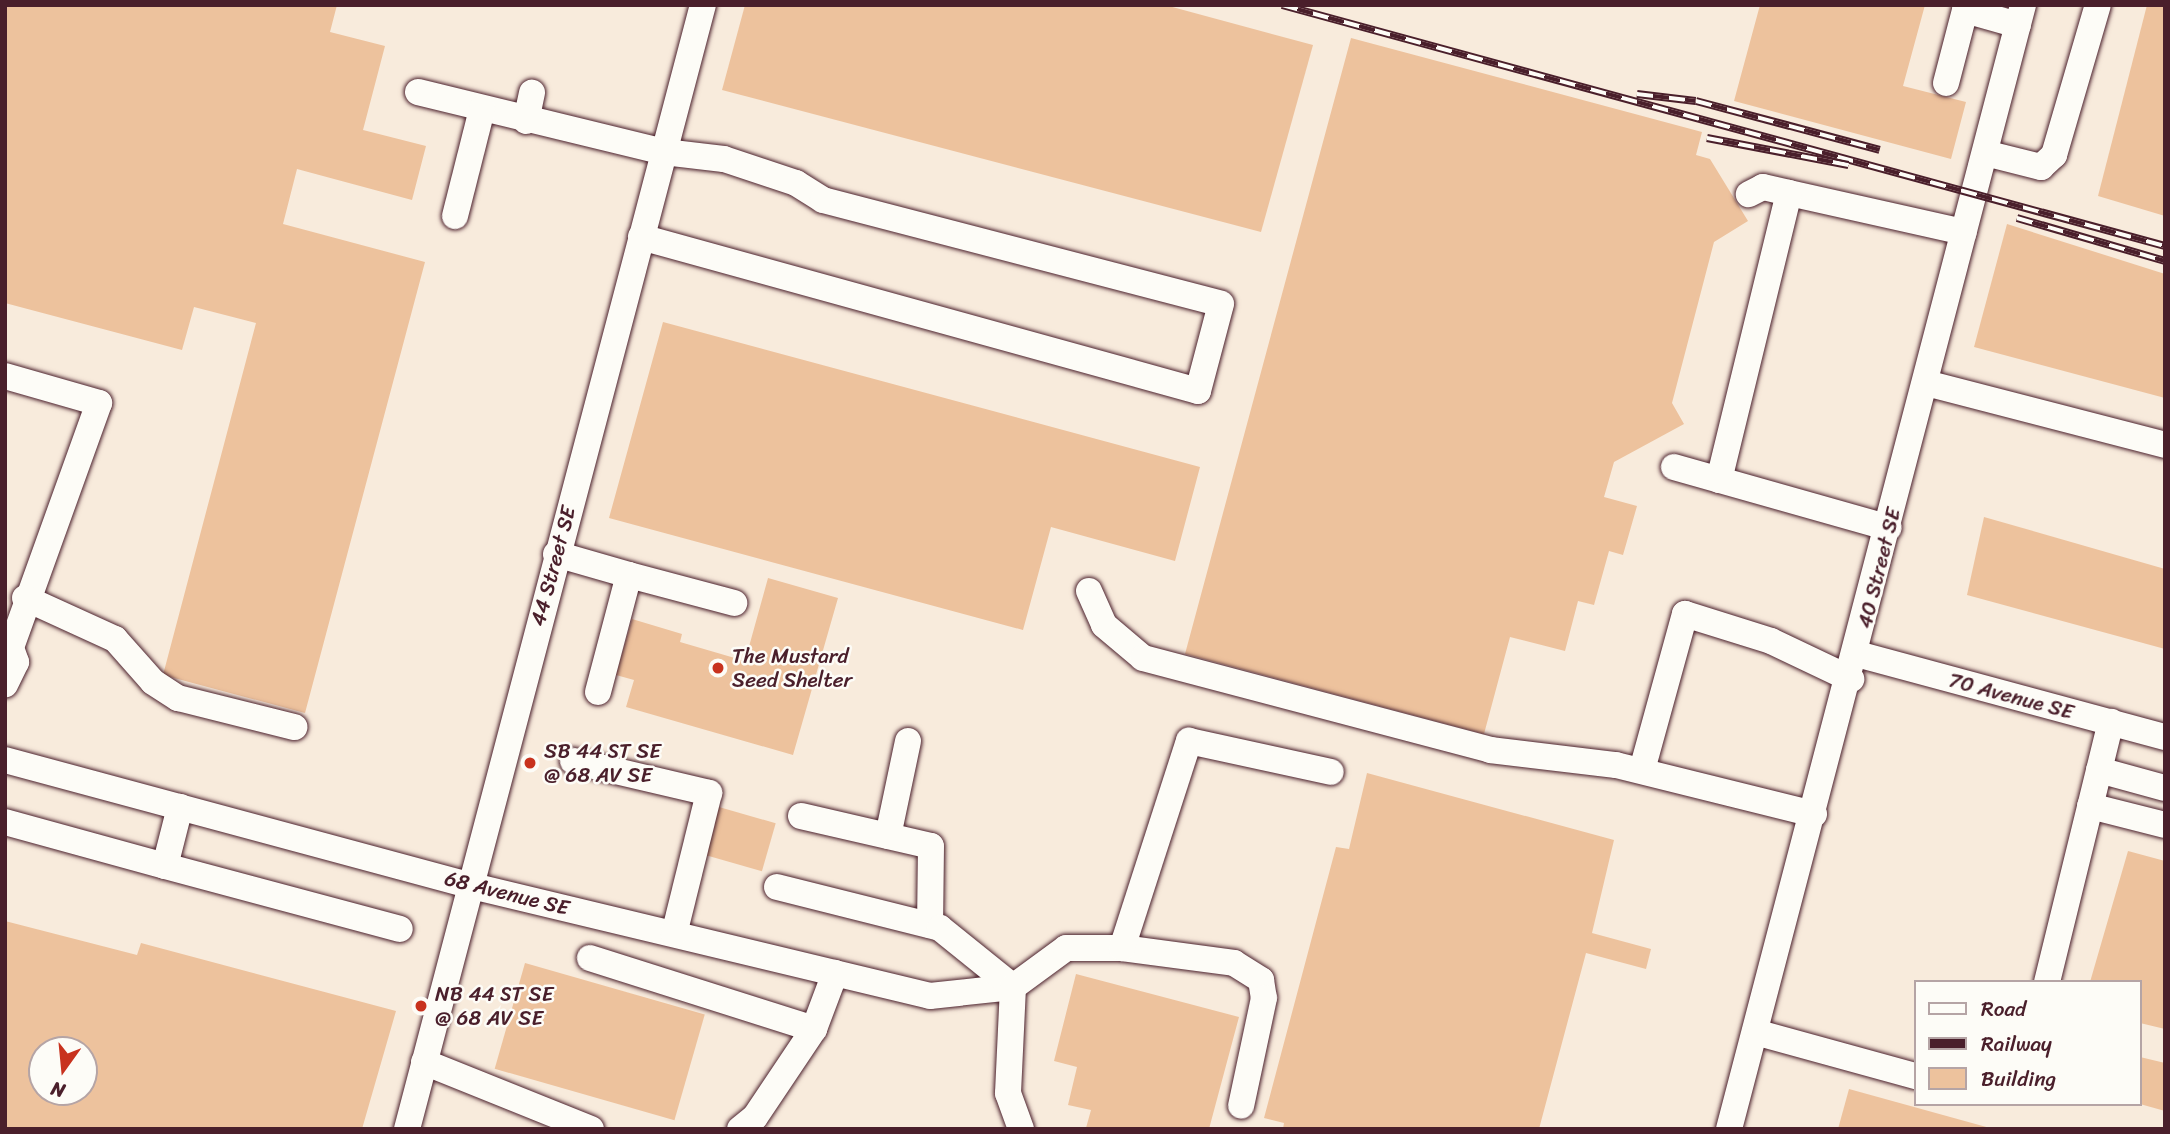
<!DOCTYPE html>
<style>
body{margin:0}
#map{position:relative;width:2170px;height:1134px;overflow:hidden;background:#fdfcf7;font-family:Sriracha,sans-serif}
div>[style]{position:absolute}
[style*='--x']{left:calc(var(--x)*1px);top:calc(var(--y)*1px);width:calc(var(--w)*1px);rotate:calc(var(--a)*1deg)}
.built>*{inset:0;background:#f8ebdc}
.building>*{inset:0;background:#edc29d;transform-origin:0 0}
.roads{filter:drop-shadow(0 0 2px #4a1f2b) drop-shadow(0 0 2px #4a1f2b)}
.minor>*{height:26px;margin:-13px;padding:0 13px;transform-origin:13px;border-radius:13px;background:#fdfcf7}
.rail>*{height:8px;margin-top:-4px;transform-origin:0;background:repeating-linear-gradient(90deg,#fdfcf7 0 16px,#4a1f2b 0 32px);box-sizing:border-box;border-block:2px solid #4a1f2b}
.dots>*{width:19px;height:19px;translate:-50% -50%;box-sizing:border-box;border:4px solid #fdfcf7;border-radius:50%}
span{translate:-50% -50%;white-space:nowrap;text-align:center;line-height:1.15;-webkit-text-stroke:5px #fdfcf7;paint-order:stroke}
.street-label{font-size:21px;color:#4a1f2b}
.poi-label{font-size:21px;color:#4a1f2b}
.left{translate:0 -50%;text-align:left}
.frame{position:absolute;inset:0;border:7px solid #4a1f2b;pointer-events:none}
.legend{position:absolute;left:1914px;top:980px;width:228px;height:126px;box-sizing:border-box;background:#fdfcf7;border:2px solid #b5a4a5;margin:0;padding:9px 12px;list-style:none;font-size:21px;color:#4a1f2b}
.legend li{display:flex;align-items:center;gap:14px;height:35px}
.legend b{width:35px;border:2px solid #b5a4a5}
.north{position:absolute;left:28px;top:1036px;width:70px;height:70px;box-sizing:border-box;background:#fdfcf7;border:2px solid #b5a4a5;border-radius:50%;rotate:195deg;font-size:19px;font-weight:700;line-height:28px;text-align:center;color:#4a1f2b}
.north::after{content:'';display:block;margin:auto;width:24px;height:32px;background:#c8321e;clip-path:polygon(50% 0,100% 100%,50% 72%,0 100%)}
</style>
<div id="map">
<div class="built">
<div style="clip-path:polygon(evenodd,5px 5px,2165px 5px,2165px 1129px,5px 1129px,5px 5px,1916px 982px,2140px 982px,2140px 1104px,1916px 1104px,1916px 982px,5px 5px,42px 1050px,84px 1050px,84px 1092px,42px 1092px,42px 1050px)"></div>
</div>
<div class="building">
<div style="clip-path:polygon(5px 5px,337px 5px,330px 32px,385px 46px,363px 130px,426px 146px,412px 200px,297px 169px,283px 224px,425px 262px,305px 713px,163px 675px,256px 323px,194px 307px,182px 350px,5px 303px)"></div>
<div style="clip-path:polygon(745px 5px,1165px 5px,1313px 45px,1261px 232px,722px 90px)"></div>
<div style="clip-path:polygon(1760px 5px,1925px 5px,1903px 86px,1966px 102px,1951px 159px,1734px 101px)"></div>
<div style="clip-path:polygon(2147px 5px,2165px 5px,2165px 216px,2098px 196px)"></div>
<div style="clip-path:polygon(1351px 38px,1702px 132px,1696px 155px,1710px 159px,1748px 221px,1714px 242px,1672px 403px,1684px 424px,1614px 462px,1604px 497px,1637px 506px,1623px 555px,1609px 551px,1594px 605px,1578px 601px,1565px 651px,1510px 637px,1484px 734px,1185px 654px)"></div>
<div style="clip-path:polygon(2007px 224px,2165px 274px,2165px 398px,1974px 347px)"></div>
<div style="clip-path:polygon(663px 322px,1200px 467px,1175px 561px,1051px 527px,1023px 630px,609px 518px)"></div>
<div style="clip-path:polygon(1984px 517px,2165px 569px,2165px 649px,1967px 595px)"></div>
<div style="clip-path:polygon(768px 578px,838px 598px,793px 755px,626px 707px,634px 680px,616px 675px,632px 619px,682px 634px,680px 642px,745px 661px)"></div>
<div style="clip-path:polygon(1367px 773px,1614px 840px,1592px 933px,1651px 949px,1646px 969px,1586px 953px,1539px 1129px,1283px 1129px,1284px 1123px,1264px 1118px,1336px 847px,1349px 849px)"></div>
<div style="left:719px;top:807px;width:59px;height:50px;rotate:16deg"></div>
<div style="clip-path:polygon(2128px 851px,2165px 861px,2165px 1029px,2140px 1023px,2140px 982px,2090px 982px)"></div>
<div style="clip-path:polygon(evenodd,5px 921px,137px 955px,141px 943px,396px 1011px,362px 1129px,5px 1129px,5px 921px,42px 1050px,84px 1050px,84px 1092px,42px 1092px,42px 1050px)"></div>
<div style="left:525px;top:963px;width:187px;height:110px;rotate:16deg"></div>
<div style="clip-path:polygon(1076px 974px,1239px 1017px,1209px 1129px,1086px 1128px,1091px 1110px,1068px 1105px,1077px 1067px,1054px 1061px)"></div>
<div style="clip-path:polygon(2140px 1057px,2165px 1063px,2165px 1111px,2140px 1104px)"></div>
<div style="clip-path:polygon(1849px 1089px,1990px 1128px,1990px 1129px,1838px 1129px)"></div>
</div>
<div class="roads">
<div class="minor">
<div style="--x:1946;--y:83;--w:75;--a:-75.4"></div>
<div style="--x:1965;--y:10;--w:55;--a:15.8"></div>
<div style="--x:418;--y:92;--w:253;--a:13.7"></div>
<div style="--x:664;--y:152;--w:60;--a:6.7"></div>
<div style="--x:724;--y:159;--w:76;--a:18.4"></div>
<div style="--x:796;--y:183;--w:32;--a:32"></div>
<div style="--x:823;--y:200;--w:411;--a:14.6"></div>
<div style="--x:1221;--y:304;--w:90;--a:104.8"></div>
<div style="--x:1198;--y:391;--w:578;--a:-164.54"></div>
<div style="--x:526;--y:121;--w:29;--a:-78"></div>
<div style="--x:1985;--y:153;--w:58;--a:14"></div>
<div style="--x:2041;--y:167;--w:18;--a:-43"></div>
<div style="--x:2054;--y:155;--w:156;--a:-73.7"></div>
<div style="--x:1789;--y:193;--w:179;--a:12.6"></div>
<div style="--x:455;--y:216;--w:110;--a:-75.8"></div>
<div style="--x:5;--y:376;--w:98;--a:16"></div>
<div style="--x:99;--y:403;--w:260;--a:109.8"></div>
<div style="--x:1926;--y:383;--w:247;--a:14.5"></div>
<div style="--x:1674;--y:467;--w:223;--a:15.8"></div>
<div style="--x:1719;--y:480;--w:295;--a:-76.3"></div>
<div style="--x:1789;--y:193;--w:27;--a:-167"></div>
<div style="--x:1763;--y:187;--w:16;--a:153"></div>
<div style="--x:556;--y:554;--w:76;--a:16"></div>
<div style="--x:1089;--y:591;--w:37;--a:66"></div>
<div style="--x:1104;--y:625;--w:51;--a:40.2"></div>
<div style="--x:1143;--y:658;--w:359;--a:14.8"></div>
<div style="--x:1490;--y:750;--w:127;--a:6.8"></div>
<div style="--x:1616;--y:765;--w:204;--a:13.9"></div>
<div style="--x:25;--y:598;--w:99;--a:24.5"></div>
<div style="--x:115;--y:639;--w:57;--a:48.5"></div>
<div style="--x:153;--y:682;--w:30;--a:33"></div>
<div style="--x:178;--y:698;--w:120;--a:14"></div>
<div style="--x:5;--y:652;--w:7;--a:-34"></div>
<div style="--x:11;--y:648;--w:15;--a:70"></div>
<div style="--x:16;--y:662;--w:25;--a:116"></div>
<div style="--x:1857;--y:654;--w:319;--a:15.1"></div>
<div style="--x:598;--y:692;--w:121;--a:-75.2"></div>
<div style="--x:629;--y:575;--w:109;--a:14.9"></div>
<div style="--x:5;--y:760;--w:480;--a:15.1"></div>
<div style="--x:468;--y:885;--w:475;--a:13.5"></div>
<div style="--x:930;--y:996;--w:83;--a:-6.2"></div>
<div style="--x:573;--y:761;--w:140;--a:13.2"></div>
<div style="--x:709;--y:793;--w:145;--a:103.9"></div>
<div style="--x:1642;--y:770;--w:162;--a:-74.6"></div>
<div style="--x:1685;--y:614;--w:90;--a:17.4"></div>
<div style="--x:1771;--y:641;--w:89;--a:25.4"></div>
<div style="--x:2099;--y:770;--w:68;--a:15.3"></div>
<div style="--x:2090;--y:806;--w:77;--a:14.2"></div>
<div style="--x:801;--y:816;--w:133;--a:13"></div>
<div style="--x:931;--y:846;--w:79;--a:90.7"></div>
<div style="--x:5;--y:822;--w:166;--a:15.4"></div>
<div style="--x:165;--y:866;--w:61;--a:-75.7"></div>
<div style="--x:888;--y:836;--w:97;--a:-78.1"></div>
<div style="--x:165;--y:866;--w:243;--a:15"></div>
<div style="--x:777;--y:887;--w:168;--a:14.1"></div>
<div style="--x:940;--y:928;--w:94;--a:38.9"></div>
<div style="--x:1122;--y:948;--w:113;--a:7.6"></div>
<div style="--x:1234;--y:963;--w:32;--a:32"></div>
<div style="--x:1261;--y:980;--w:18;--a:81"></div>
<div style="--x:1264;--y:998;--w:110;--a:102"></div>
<div style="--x:590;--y:958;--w:235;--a:17.6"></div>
<div style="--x:2047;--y:982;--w:268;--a:-76.2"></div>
<div style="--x:1755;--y:1032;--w:166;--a:15.4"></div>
<div style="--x:424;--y:1062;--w:180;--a:21.9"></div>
<div style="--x:407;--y:1129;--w:1162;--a:-75.25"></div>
<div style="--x:740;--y:1129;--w:19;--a:-39"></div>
<div style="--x:755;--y:1117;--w:106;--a:-56.2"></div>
<div style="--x:814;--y:1029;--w:60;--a:-69.4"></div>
<div style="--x:1021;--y:1129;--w:38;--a:-110"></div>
<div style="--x:1008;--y:1093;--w:106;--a:-87.3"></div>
<div style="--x:1013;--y:987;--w:66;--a:-36.3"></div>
<div style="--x:1066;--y:948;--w:56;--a:0"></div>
<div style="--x:1122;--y:948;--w:218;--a:-72.1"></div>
<div style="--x:1189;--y:741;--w:145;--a:12.3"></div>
<div style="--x:1729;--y:1129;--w:1162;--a:-75.34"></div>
</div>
</div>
<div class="rail">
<div style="--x:1282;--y:5;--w:915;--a:15.27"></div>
<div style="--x:1637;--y:94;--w:59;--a:6.8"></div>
<div style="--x:1696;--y:101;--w:190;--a:14.9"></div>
<div style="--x:1707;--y:138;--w:144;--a:10.8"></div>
<div style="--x:2017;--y:218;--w:154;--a:16.2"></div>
</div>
<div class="dots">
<div style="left:718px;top:668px;background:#c8321e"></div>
<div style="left:530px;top:763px;background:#c8321e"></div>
<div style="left:421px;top:1006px;background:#c8321e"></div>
</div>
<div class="street-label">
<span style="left:553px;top:566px;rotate:-75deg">44 Street SE</span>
<span style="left:1879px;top:568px;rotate:-76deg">40 Street SE</span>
<span style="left:2011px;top:696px;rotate:15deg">70 Avenue SE</span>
<span style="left:507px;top:893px;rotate:14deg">68 Avenue SE</span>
</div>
<div class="poi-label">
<span class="left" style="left:732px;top:668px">The Mustard<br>Seed Shelter</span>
<span class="left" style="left:544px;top:763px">SB 44 ST SE<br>@ 68 AV SE</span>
<span class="left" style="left:435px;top:1006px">NB 44 ST SE<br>@ 68 AV SE</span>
</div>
<div class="frame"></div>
<ul class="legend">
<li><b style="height:9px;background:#fdfcf7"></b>Road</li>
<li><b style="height:9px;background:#4a1f2b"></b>Railway</li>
<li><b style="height:19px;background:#edc29d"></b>Building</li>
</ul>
<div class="north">N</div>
</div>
